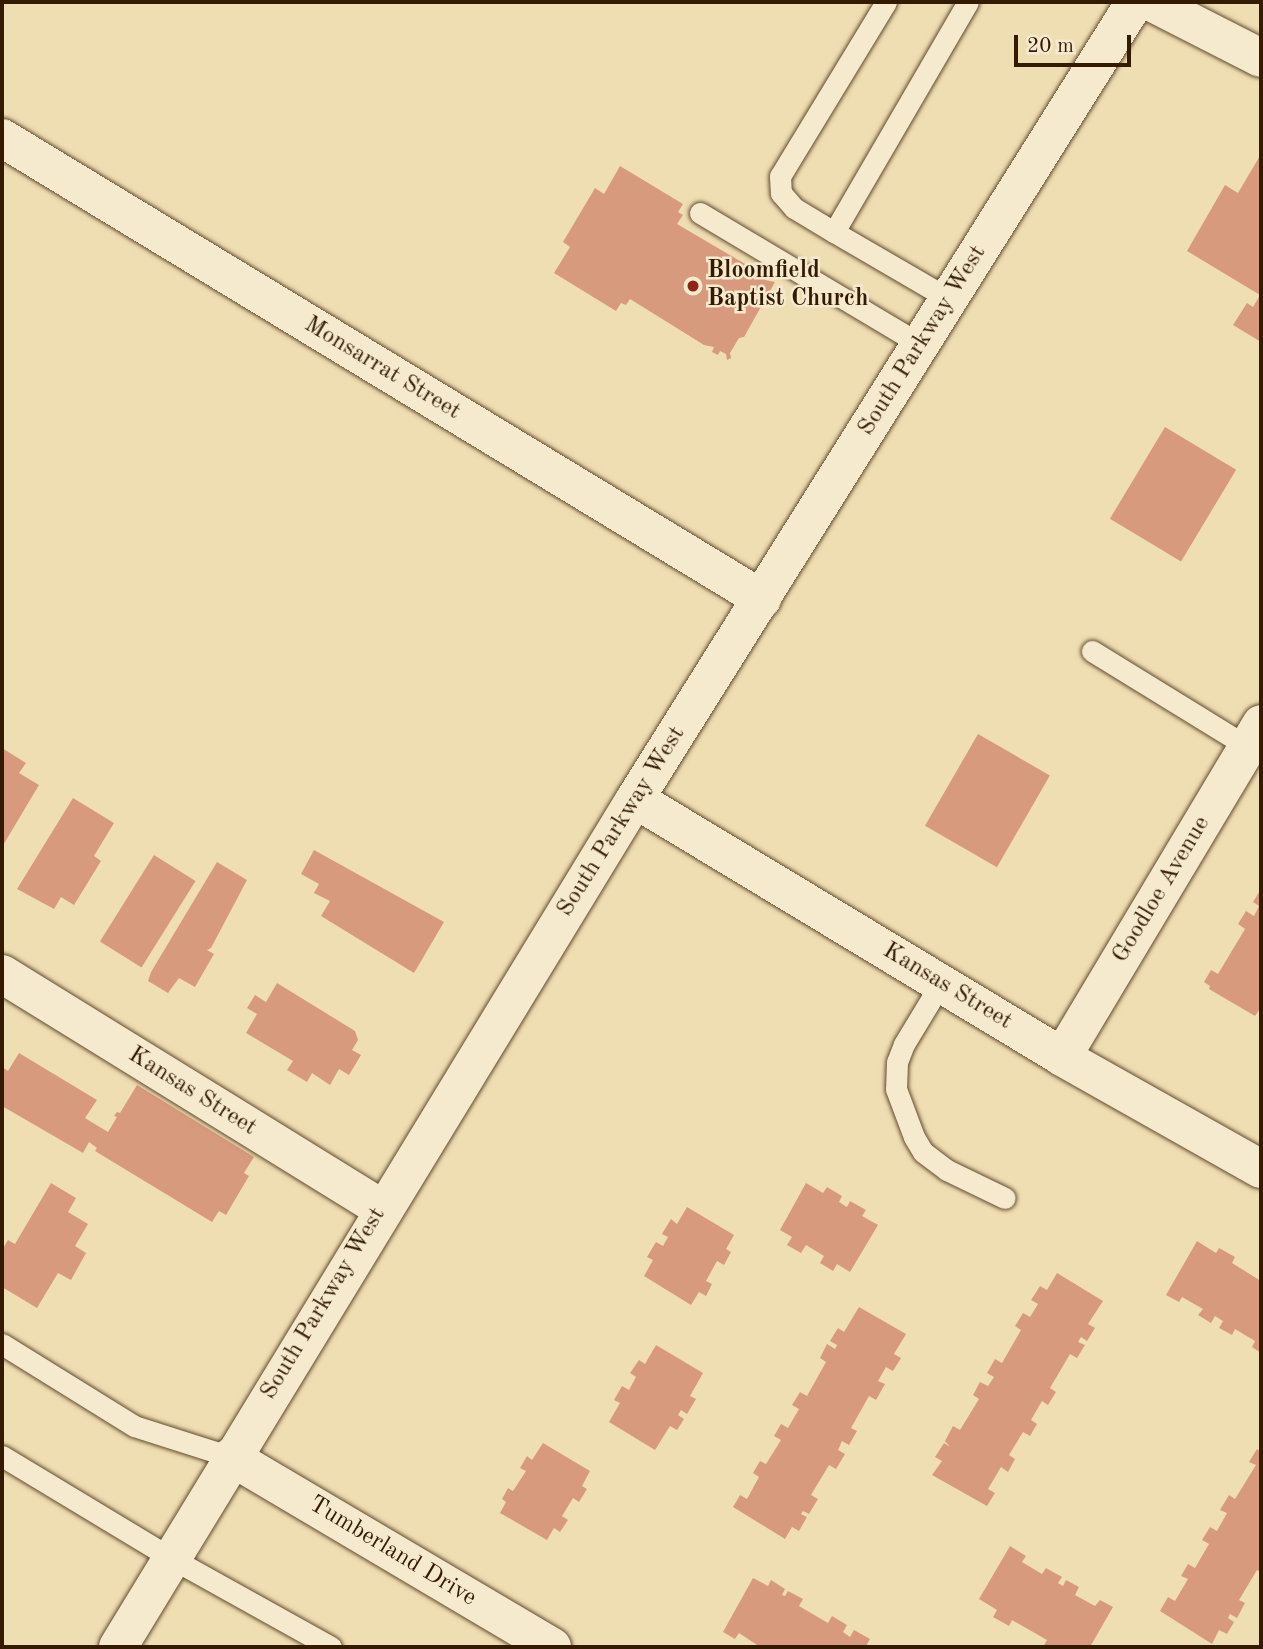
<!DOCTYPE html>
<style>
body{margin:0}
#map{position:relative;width:1263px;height:1649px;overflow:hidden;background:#f0deb3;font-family:"Old Standard TT",serif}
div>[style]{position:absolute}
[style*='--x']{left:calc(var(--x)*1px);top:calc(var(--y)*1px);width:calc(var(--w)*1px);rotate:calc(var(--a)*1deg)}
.building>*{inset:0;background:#d89a7d;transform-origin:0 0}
.roads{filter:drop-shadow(0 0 2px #624b2d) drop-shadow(0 0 2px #624b2d)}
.service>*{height:21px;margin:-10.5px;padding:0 10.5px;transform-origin:10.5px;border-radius:10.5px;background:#f5eace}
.minor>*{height:38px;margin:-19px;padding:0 19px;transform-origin:19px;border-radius:19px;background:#f5eace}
.tertiary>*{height:38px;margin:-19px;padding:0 19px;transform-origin:19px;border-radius:19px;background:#f5eace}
.secondary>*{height:38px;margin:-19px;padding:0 19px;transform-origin:19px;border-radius:19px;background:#f5eace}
.dots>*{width:19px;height:19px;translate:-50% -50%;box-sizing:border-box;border:4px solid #f5eace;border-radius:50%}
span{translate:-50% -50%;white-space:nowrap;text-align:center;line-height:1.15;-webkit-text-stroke:5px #f5eace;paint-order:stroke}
.poi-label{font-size:24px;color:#331a00;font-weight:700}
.left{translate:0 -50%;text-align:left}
.street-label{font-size:24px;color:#331a00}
.frame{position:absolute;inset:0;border:4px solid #331a00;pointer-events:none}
.scale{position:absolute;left:1014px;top:35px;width:117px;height:32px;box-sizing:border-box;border:4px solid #331a00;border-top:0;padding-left:9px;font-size:21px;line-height:24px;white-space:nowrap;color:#331a00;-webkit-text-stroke:5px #f5eace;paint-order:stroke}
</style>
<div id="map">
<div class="building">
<div style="clip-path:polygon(1261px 154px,1261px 342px,1233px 325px,1247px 303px,1253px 307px,1260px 295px,1187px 251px,1225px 185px,1238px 193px)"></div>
<div style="clip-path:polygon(620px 166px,683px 204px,678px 212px,683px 215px,677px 224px,752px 268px,753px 273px,758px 276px,761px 271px,767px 275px,765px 280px,775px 282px,744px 337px,739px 338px,730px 353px,731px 358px,727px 360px,726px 354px,720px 351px,718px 355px,712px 352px,714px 347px,704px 345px,630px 299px,626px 305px,621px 303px,616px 311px,554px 273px,570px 247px,563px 242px,595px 188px,604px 194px)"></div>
<div style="left:1165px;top:427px;width:83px;height:107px;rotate:31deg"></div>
<div style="left:978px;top:734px;width:83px;height:106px;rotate:30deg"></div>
<div style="clip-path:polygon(2px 748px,26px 763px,19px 773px,39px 785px,2px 847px)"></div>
<div style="clip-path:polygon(73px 798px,114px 823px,94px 856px,101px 861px,74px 905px,61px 897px,54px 909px,17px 889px)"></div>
<div style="clip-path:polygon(314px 850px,444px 922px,414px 973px,321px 916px,330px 901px,314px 893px,319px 884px,301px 874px)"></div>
<div style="left:154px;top:855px;width:49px;height:102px;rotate:32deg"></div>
<div style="clip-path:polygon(217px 862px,247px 880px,211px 948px,207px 950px,214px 954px,195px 987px,179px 978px,168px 993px,148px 981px,151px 972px)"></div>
<div style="clip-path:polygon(1261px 889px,1261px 1007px,1255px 1016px,1209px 989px,1210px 986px,1204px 982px,1211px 970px,1218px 974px,1245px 929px,1238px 924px,1246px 911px,1254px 916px,1259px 906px,1253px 902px)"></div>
<div style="clip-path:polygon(277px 983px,355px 1031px,358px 1040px,352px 1050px,361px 1055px,349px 1075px,339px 1069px,330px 1085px,312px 1073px,307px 1082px,287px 1070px,293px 1061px,246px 1033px,257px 1014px,247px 1008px,255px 995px,266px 1002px)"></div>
<div style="clip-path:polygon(19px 1053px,97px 1100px,85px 1118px,108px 1132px,117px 1117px,114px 1116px,117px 1112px,120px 1113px,137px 1085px,254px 1157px,244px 1173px,249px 1176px,226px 1215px,219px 1211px,212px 1222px,95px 1151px,97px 1148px,89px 1142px,83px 1153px,2px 1106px,2px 1067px,8px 1071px)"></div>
<div style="clip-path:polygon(51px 1183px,76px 1198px,68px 1212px,88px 1224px,75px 1246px,86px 1253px,71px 1280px,58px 1273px,37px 1308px,2px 1287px,2px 1250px,8px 1240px,15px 1244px)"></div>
<div style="clip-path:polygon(806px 1183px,823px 1193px,827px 1187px,842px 1196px,839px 1202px,847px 1207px,850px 1201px,866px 1210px,862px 1216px,878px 1225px,850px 1272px,837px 1264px,833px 1271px,820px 1263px,824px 1256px,806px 1245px,801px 1253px,787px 1245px,792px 1237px,780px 1230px)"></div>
<div style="clip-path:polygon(687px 1207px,734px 1235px,726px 1249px,731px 1252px,724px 1265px,717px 1261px,706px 1281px,712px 1284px,706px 1296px,699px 1292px,691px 1305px,644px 1276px,653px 1260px,647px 1257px,656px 1242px,663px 1246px,668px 1237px,662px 1234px,671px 1219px,677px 1224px)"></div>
<div style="clip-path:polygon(1197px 1241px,1216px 1253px,1219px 1248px,1235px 1257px,1232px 1263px,1261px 1281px,1261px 1353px,1252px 1347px,1255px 1341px,1235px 1329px,1232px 1335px,1219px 1328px,1223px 1321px,1215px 1316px,1211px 1323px,1198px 1315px,1203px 1309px,1182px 1297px,1179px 1302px,1166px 1295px)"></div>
<div style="clip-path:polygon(1057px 1273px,1103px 1301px,1088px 1324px,1095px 1328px,1087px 1341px,1081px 1337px,1078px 1342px,1085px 1345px,1077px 1358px,1070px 1354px,1050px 1388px,1056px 1392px,1048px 1405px,1042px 1401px,1031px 1420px,1037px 1424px,1030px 1436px,1023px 1432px,1009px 1455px,1015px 1459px,1008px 1472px,1001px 1467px,988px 1489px,995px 1493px,987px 1506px,932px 1475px,942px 1461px,935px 1457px,944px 1443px,950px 1447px,945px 1441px,953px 1426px,960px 1430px,979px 1399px,973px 1395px,980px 1382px,988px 1386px,994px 1377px,987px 1373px,995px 1359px,1002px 1363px,1021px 1330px,1015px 1326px,1023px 1313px,1030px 1317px,1038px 1304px,1031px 1300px,1040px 1286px,1047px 1290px)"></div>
<div style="clip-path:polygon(859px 1307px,906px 1334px,894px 1354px,901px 1358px,893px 1371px,886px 1367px,878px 1381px,885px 1384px,876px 1400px,869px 1396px,851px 1428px,857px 1431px,849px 1445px,842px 1441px,838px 1450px,845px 1454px,836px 1469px,829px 1465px,811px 1495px,818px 1499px,809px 1514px,803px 1511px,801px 1514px,807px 1517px,799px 1531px,792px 1527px,785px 1539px,733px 1507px,740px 1495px,747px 1499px,759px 1477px,753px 1473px,760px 1461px,766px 1464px,781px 1440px,774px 1436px,781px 1424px,788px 1428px,799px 1409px,792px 1405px,800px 1392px,807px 1396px,826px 1362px,820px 1358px,827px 1344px,835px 1349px,837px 1345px,830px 1341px,838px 1328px,844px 1332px)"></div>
<div style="clip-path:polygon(656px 1345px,703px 1373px,690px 1396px,696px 1399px,687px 1414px,681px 1410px,678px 1415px,684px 1419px,677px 1430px,670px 1426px,655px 1450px,609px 1422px,620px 1403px,614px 1400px,622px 1386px,629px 1390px,636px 1377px,630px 1373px,639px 1360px,645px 1364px)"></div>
<div style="clip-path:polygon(543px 1443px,590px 1471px,582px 1486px,587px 1489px,579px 1502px,573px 1498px,562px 1516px,568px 1520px,560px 1532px,554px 1528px,547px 1540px,500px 1513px,506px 1502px,502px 1499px,508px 1488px,513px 1491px,526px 1471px,520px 1468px,527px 1456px,532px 1460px)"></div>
<div style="clip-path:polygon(1257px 1449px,1261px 1452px,1261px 1572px,1257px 1570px,1239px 1600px,1245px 1603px,1237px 1618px,1230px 1614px,1228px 1618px,1234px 1622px,1227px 1634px,1219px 1630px,1212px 1644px,1160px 1611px,1168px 1597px,1175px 1601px,1188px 1579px,1181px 1576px,1188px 1564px,1195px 1568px,1209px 1544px,1202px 1540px,1210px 1527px,1217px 1531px,1227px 1513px,1220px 1510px,1229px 1495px,1235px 1499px,1256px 1465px,1249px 1462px)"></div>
<div style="clip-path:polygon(1010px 1546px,1026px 1556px,1022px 1562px,1042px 1574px,1046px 1568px,1062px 1577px,1058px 1583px,1063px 1586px,1066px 1580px,1079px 1587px,1075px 1595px,1095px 1606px,1100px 1600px,1113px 1607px,1090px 1647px,1043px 1647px,1047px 1640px,1012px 1620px,1009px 1626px,993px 1617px,997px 1610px,979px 1599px)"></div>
<div style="clip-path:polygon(753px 1578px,768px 1586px,771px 1580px,785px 1589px,782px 1595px,785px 1596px,788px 1591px,803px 1599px,799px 1606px,828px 1623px,832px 1616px,847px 1625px,843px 1632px,850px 1637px,854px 1630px,870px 1639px,866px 1646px,869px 1647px,760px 1647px,739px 1633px,735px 1639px,723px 1632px)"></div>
</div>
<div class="roads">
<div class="service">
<div style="--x:886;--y:2;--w:204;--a:121.3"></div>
<div style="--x:780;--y:176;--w:17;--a:87"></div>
<div style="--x:781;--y:193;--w:20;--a:49"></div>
<div style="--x:794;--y:208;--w:47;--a:31"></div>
<div style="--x:834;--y:232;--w:266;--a:-59.8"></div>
<div style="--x:700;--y:213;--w:257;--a:30.8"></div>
<div style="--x:834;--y:232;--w:133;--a:30.2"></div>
<div style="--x:1092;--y:651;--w:183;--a:31.6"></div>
<div style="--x:941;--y:983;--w:71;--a:121.2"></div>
<div style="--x:904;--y:1044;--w:19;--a:111"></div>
<div style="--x:897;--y:1062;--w:27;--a:92"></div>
<div style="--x:896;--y:1089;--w:51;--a:69.4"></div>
<div style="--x:914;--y:1137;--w:17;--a:59"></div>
<div style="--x:923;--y:1152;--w:30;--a:37"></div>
<div style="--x:947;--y:1170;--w:64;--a:25.8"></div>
<div style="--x:2;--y:1344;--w:155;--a:31.8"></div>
<div style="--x:134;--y:1426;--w:102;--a:17.7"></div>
<div style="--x:2;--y:1456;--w:197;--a:31.1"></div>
<div style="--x:171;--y:1558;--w:183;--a:29.1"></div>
</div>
<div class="minor">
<div style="--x:1151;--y:2;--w:123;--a:27"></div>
<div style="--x:2;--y:138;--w:889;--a:31.24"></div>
<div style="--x:635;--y:799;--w:499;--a:31.1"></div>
<div style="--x:1062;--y:1057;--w:228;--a:29.4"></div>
<div style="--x:1062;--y:1057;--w:388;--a:-59.1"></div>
<div style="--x:231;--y:1457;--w:373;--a:30.6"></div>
</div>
<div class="tertiary">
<div style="--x:2;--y:974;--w:447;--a:31.7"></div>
</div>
<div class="secondary">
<div style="--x:118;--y:1647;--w:993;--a:-58.63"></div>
<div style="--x:635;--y:799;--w:941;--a:-57.9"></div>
</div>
</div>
<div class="dots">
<div style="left:693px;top:286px;background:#8f2418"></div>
</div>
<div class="poi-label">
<span class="left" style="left:707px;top:286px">Bloomfield<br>Baptist Church</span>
</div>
<div class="street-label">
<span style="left:923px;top:341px;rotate:-58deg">South Parkway West</span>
<span style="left:382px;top:369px;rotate:31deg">Monsarrat Street</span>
<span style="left:622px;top:822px;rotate:-58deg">South Parkway West</span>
<span style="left:1162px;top:890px;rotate:-59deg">Goodloe Avenue</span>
<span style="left:947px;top:987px;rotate:31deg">Kansas Street</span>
<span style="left:192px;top:1092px;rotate:32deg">Kansas Street</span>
<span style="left:324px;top:1304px;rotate:-59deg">South Parkway West</span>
<span style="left:392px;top:1552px;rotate:31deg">Tumberland Drive</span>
</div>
<div class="frame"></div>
<div class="scale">20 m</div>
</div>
